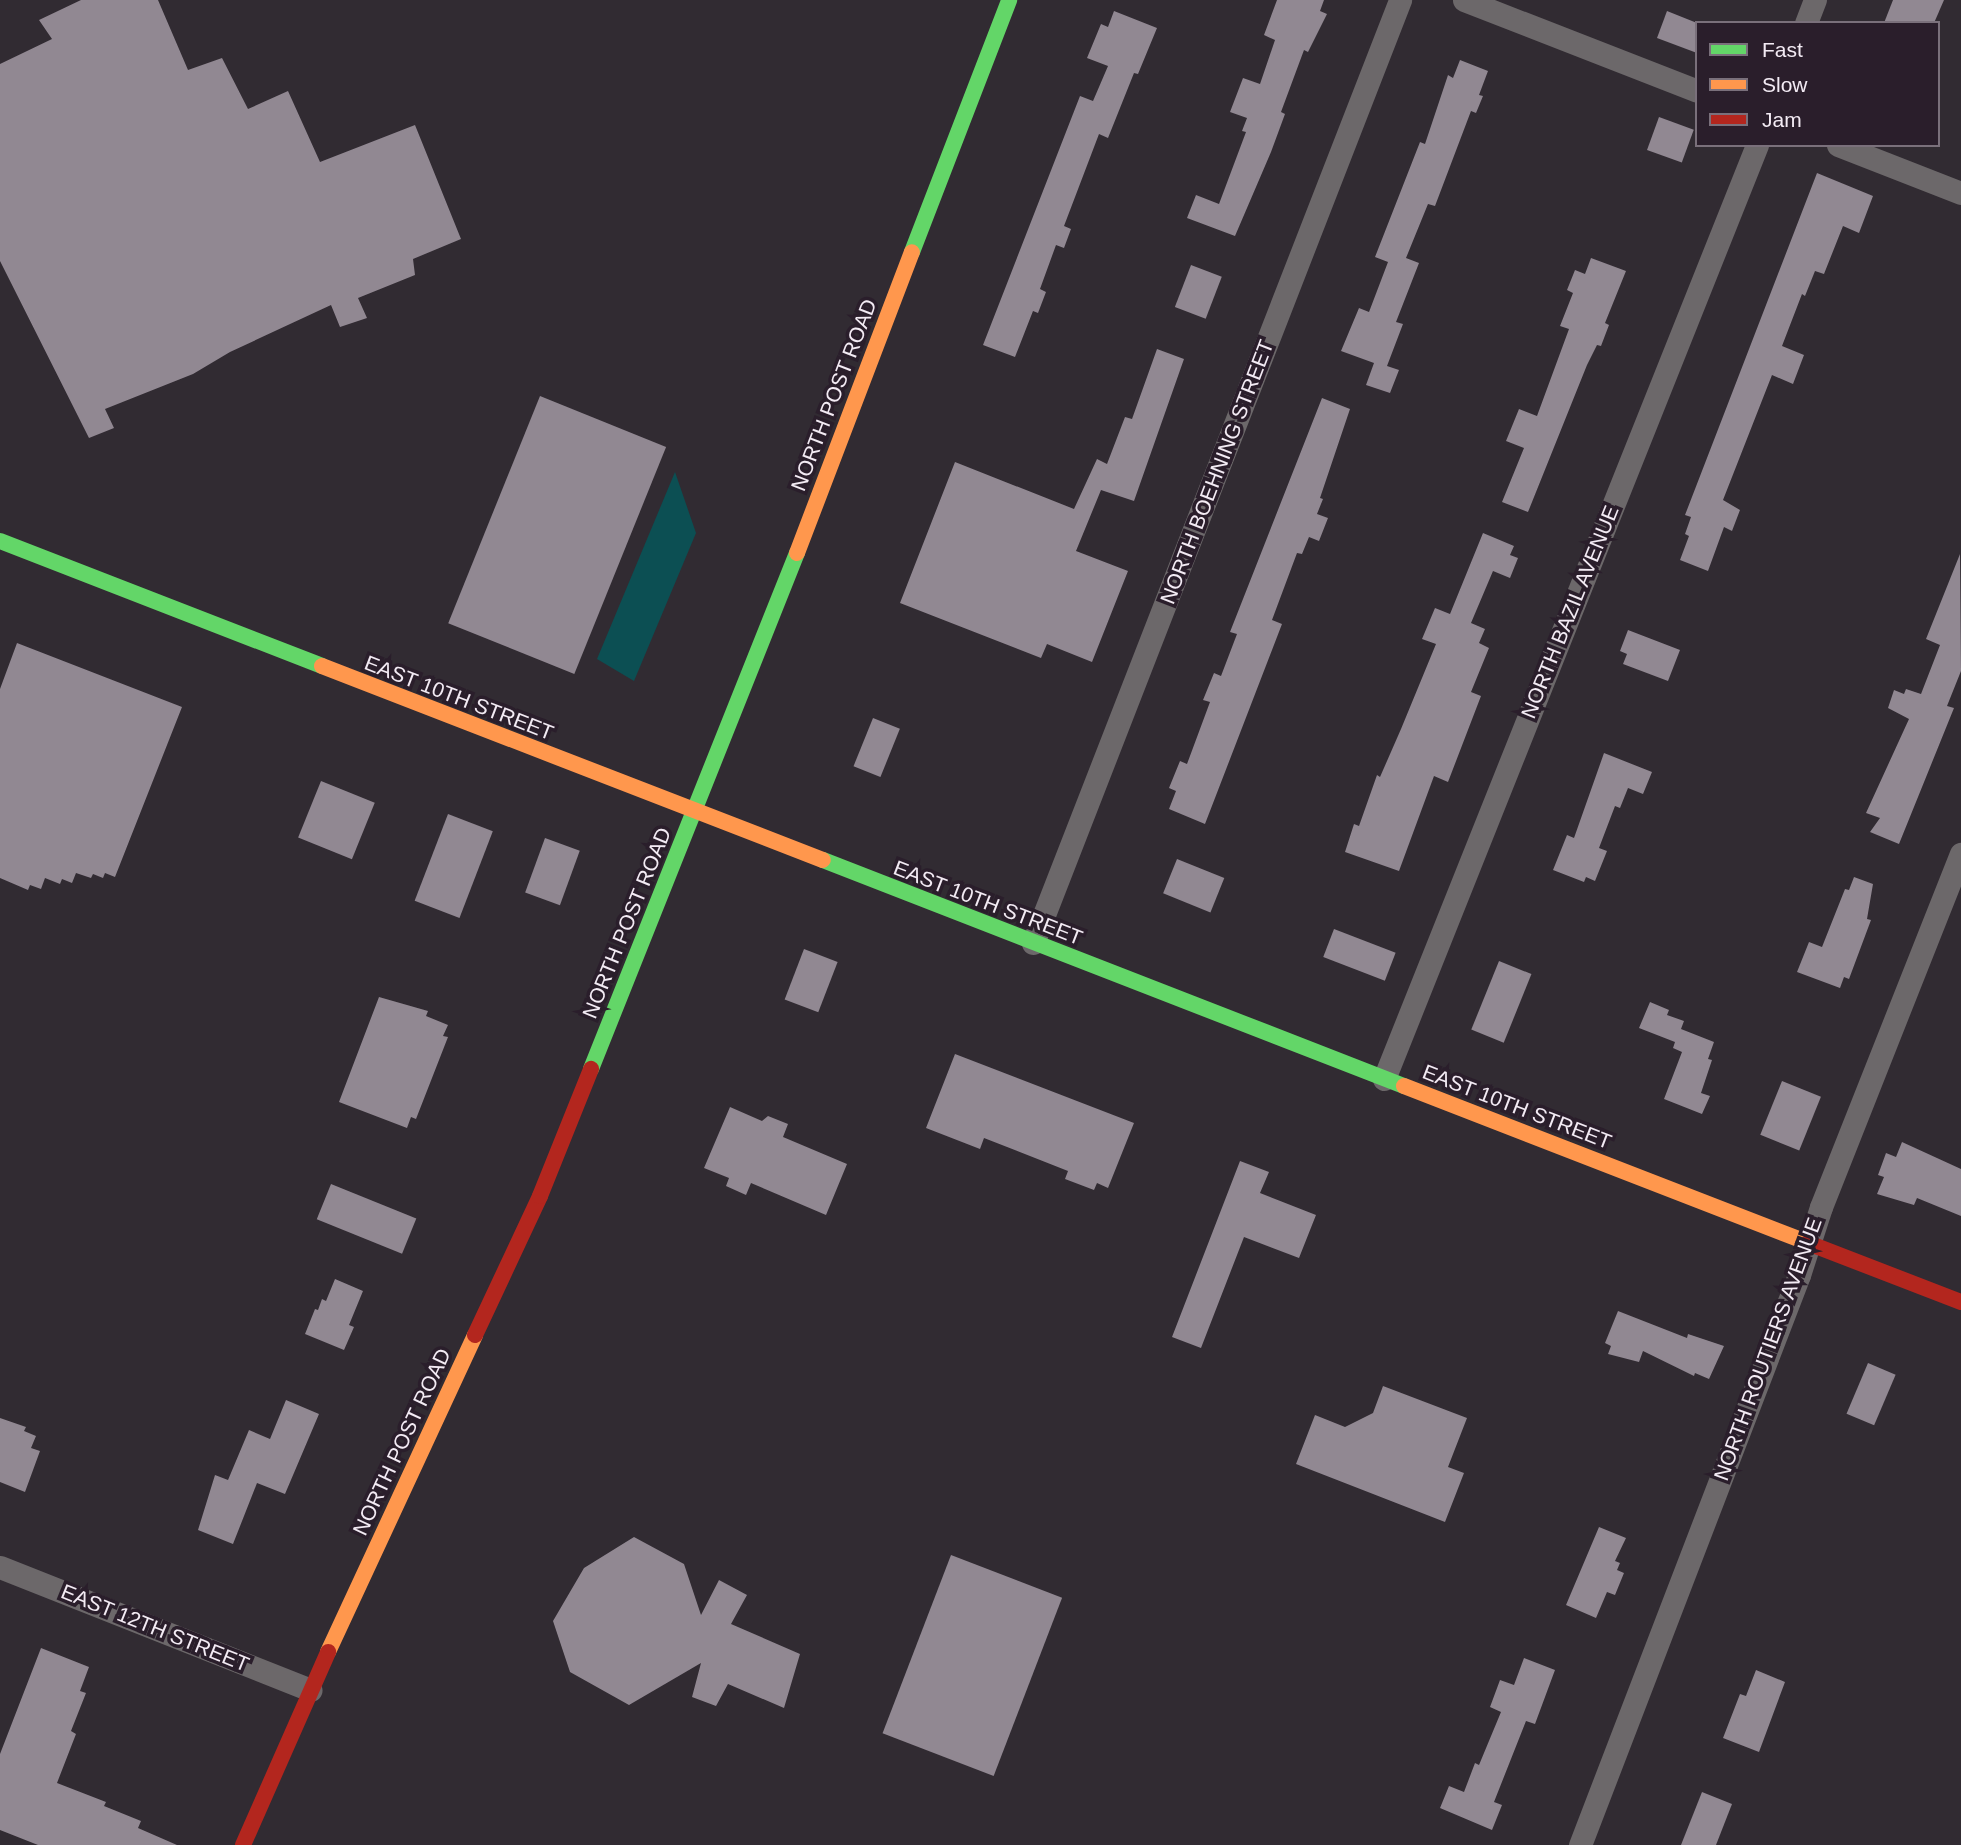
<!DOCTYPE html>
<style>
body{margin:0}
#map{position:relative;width:1961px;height:1845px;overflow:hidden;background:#312b32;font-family:Arial,sans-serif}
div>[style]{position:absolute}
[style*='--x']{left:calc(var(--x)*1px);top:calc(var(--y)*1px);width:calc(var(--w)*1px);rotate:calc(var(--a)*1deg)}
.water>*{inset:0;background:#0c4f53}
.building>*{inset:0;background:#918892;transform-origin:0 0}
.street>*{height:23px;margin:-11.5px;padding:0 11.5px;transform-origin:11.5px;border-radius:11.5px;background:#6c686a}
.fast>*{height:16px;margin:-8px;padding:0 8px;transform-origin:8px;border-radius:8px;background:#63d668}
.slow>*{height:16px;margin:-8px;padding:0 8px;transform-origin:8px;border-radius:8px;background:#ff974d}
.jam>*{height:16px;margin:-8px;padding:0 8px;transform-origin:8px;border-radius:8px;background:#b3261e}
span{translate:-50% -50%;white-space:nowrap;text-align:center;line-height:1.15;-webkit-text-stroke:7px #2a1e2b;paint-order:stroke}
.street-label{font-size:21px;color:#f3ebf4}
.legend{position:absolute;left:1695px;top:21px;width:245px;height:126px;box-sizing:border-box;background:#2a1e2b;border:2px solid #7a707b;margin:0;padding:9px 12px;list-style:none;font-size:21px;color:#f3ebf4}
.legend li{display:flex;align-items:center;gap:14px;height:35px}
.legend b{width:35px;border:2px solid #7a707b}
</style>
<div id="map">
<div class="water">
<div style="clip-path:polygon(675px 472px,696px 533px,634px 681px,597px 659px)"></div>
</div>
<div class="building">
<div style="clip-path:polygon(81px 0,158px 0,188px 70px,222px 58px,248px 109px,288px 91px,320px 162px,415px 125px,461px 239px,413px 259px,415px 275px,358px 298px,367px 318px,340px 327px,331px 305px,230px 352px,193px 374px,105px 409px,114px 428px,89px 438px,0 261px,0 64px,52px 39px,39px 20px)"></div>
<div style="clip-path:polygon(1277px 0,1324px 0,1320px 11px,1327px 14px,1308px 52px,1304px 50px,1281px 112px,1285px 114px,1271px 152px,1235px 236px,1187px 218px,1196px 195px,1219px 204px,1246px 132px,1242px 131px,1247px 118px,1230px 112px,1243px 78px,1260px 84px,1275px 40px,1264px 35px)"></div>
<div style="clip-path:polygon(1893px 0,1944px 0,1934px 23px,1884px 23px)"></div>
<div style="clip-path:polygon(1114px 11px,1157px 28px,1138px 74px,1134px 73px,1108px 138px,1099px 134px,1064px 226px,1071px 229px,1064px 248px,1056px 245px,1040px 289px,1046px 292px,1038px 313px,1033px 311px,1015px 357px,983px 345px,1080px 96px,1093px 101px,1108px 66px,1087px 58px,1101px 24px,1108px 27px)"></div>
<div style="clip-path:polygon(1667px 11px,1697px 23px,1697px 53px,1657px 38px)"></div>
<div style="clip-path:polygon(1460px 60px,1488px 71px,1479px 95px,1483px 96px,1476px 113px,1471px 111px,1435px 206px,1428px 204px,1406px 258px,1419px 263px,1396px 322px,1403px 324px,1387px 366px,1399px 370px,1390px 393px,1366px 385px,1374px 363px,1341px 351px,1359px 308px,1369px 312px,1388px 262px,1375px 257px,1420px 142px,1425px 144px,1448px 75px,1453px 78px)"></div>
<div style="left:1659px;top:117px;width:37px;height:35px;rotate:20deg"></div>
<div style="clip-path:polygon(1817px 173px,1873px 196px,1859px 233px,1843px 226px,1824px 274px,1815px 271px,1805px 296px,1802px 294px,1782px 346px,1804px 355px,1793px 384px,1772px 375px,1723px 500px,1740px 510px,1732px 531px,1724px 527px,1708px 571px,1680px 560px,1689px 536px,1685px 534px,1691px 517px,1685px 515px)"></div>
<div style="clip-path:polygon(1591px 258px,1626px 271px,1605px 323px,1609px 325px,1601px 346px,1597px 345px,1587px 365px,1528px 512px,1502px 502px,1524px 448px,1506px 441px,1519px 409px,1537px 416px,1569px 329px,1560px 326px,1573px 293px,1567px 290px,1575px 270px,1585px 274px)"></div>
<div style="left:1191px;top:265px;width:33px;height:45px;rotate:21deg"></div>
<div style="clip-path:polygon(1157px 349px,1184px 359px,1134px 501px,1101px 490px,1076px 551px,1128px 571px,1092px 662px,1047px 644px,1041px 658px,900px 603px,955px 462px,1074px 509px,1097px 459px,1107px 464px,1125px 417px,1132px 419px)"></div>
<div style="left:540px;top:396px;width:136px;height:245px;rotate:22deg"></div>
<div style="clip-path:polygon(1322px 398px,1350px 409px,1320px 498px,1323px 499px,1317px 514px,1328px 518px,1319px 541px,1309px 537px,1302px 554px,1297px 553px,1272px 620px,1282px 624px,1205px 824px,1169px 809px,1176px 791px,1169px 788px,1180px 761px,1187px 764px,1210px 702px,1203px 700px,1214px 673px,1221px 676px,1237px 634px,1230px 632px)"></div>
<div style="clip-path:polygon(1483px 533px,1514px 546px,1510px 555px,1518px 558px,1510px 578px,1493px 571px,1471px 623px,1485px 629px,1479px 643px,1489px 648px,1471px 692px,1481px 696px,1448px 782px,1434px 776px,1399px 871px,1345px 852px,1354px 824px,1359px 826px,1377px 775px,1380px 777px,1401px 729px,1436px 644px,1422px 639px,1435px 608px,1450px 614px)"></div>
<div style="clip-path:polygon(1960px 554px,1961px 671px,1947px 706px,1954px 708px,1899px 844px,1870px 832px,1880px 818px,1866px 813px,1909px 719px,1888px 708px,1894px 690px,1904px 694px,1906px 689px,1921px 694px,1940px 645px,1926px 639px)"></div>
<div style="clip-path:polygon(1628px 630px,1680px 650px,1668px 681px,1623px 664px,1627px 654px,1620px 651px)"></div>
<div style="clip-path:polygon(17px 643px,182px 707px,115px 877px,105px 873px,103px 878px,93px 874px,91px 878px,76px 873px,72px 883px,62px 879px,60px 884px,45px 878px,41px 889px,30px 885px,28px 890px,0 878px,0 689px)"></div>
<div style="left:873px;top:718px;width:29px;height:52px;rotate:22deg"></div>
<div style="clip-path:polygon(1604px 753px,1652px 772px,1643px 794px,1628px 788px,1620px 808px,1615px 806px,1599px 848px,1607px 851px,1595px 881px,1586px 877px,1584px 882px,1553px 870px,1567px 835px,1574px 838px)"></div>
<div style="left:321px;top:781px;width:58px;height:61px;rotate:22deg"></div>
<div style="left:448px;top:814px;width:48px;height:93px;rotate:21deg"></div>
<div style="left:545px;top:838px;width:37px;height:58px;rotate:20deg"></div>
<div style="left:1177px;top:859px;width:51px;height:37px;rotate:22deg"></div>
<div style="clip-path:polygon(1854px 877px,1873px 884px,1867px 919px,1871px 920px,1849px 979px,1844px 977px,1840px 988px,1797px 972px,1809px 942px,1822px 947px,1845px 889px,1849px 890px)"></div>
<div style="left:1334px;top:929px;width:66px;height:30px;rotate:21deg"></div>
<div style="left:804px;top:949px;width:36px;height:54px;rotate:21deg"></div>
<div style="left:1499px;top:961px;width:35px;height:74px;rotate:22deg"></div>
<div style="clip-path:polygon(379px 997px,428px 1011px,426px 1016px,448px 1025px,443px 1036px,448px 1037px,416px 1119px,411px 1117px,407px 1128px,339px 1102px)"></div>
<div style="clip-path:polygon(1650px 1002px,1669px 1010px,1667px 1015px,1684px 1021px,1681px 1029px,1714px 1042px,1708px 1059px,1712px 1060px,1701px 1093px,1710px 1096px,1702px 1114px,1664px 1099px,1682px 1052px,1673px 1048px,1675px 1042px,1639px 1028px)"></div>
<div style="clip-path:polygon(955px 1054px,1134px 1123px,1108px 1188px,1097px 1183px,1094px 1190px,1065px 1179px,1068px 1171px,984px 1138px,980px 1149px,926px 1128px)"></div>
<div style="left:1782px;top:1081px;width:42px;height:58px;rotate:22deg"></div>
<div style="clip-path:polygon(730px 1107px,762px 1121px,768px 1116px,788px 1124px,783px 1137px,847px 1164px,826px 1215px,751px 1183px,746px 1195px,726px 1186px,729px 1178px,704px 1168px)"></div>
<div style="clip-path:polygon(1902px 1142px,1961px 1169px,1961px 1216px,1917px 1198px,1914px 1205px,1877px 1194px,1884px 1177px,1878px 1175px,1886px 1153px,1896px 1157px)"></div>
<div style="clip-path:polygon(1240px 1161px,1269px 1172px,1260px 1193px,1316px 1215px,1299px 1258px,1244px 1237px,1201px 1348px,1172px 1337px)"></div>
<div style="left:331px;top:1184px;width:92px;height:38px;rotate:22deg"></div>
<div style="clip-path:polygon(335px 1279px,363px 1291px,349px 1325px,354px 1327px,344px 1350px,305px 1334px,315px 1309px,318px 1310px,322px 1299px,326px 1301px)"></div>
<div style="clip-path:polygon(1618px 1311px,1687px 1338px,1688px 1334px,1724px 1346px,1709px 1379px,1695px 1373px,1694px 1376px,1643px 1351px,1639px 1362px,1608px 1354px,1611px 1346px,1605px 1343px)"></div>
<div style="left:1868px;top:1363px;width:30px;height:55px;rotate:23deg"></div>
<div style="clip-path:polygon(1383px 1386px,1467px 1418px,1448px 1467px,1464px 1473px,1445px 1522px,1296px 1464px,1315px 1415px,1345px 1427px,1373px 1413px)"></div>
<div style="clip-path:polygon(286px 1400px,319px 1414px,285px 1494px,257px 1483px,233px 1544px,198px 1530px,215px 1475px,228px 1480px,249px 1430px,270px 1439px)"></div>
<div style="clip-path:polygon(0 1418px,26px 1427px,24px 1431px,36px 1436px,31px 1448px,40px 1451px,25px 1492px,0 1482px)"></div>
<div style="clip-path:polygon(1599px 1527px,1626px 1538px,1615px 1561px,1620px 1563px,1617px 1570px,1624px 1573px,1615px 1595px,1607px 1592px,1596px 1618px,1566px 1605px)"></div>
<div style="clip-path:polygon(634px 1537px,684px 1564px,701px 1615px,719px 1580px,747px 1595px,731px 1624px,800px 1654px,784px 1708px,728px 1684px,716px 1706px,692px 1697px,701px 1663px,629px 1705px,570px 1672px,553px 1621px,584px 1568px)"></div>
<div style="left:951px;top:1555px;width:119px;height:191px;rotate:21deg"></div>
<div style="clip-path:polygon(41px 1648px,89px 1667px,80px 1691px,86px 1693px,71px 1731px,76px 1734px,57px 1783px,106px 1802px,104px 1806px,141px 1821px,138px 1828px,177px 1845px,38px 1845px,0 1830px,0 1754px)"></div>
<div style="clip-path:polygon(1524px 1658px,1555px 1670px,1535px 1724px,1526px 1721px,1494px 1802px,1502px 1805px,1492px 1830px,1440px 1808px,1449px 1786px,1464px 1792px,1475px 1763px,1479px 1765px,1501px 1712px,1490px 1707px,1500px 1680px,1514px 1685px)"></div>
<div style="clip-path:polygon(1756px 1670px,1785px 1682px,1759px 1752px,1723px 1738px,1740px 1694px,1746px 1696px)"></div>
<div style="clip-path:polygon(1702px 1792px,1732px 1804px,1716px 1845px,1681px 1845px)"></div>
</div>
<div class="street">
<div style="--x:1464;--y:0;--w:250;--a:21.3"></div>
<div style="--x:1806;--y:23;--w:25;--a:-69"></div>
<div style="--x:1838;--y:145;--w:132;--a:21.3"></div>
<div style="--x:1033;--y:943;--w:1012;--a:-68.73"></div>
<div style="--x:1384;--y:1079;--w:1006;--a:-68.23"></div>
<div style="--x:0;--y:1567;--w:334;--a:21.6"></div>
<div style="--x:1580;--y:1845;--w:611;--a:-68.98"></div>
<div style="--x:1799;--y:1275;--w:71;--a:-72.1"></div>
<div style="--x:1821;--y:1207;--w:380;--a:-68.4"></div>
</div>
<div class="fast">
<div style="--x:912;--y:252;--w:270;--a:-68.9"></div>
<div style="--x:0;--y:541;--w:345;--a:21.2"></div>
<div style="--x:823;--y:860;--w:623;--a:21.26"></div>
<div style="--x:591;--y:1069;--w:556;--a:-68.24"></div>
</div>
<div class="slow">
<div style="--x:797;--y:553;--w:322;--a:-69.1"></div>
<div style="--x:322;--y:666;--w:537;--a:21.17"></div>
<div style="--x:1404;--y:1086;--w:433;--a:21.2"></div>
<div style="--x:328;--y:1652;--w:349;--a:-65.1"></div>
</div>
<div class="jam">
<div style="--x:1808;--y:1243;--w:164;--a:21.1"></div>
<div style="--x:475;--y:1335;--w:153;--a:-64.9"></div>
<div style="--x:540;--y:1196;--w:137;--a:-68.1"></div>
<div style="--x:243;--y:1845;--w:211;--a:-66.2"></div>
</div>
<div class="street-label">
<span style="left:834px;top:395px;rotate:-69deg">NORTH POST ROAD</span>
<span style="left:1217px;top:472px;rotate:-69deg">NORTH BOEHNING STREET</span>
<span style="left:1570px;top:612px;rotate:-68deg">NORTH BAZIL AVENUE</span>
<span style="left:459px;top:698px;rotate:21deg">EAST 10TH STREET</span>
<span style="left:988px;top:903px;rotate:21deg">EAST 10TH STREET</span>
<span style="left:627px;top:923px;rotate:-68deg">NORTH POST ROAD</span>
<span style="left:1517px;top:1107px;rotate:21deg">EAST 10TH STREET</span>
<span style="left:1768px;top:1349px;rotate:-70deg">NORTH ROUTIERS AVENUE</span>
<span style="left:402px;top:1442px;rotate:-65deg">NORTH POST ROAD</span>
<span style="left:155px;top:1628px;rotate:22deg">EAST 12TH STREET</span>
</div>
<ul class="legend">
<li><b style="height:9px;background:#63d668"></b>Fast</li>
<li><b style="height:9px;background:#ff974d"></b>Slow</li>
<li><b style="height:9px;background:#b3261e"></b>Jam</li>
</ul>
</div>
